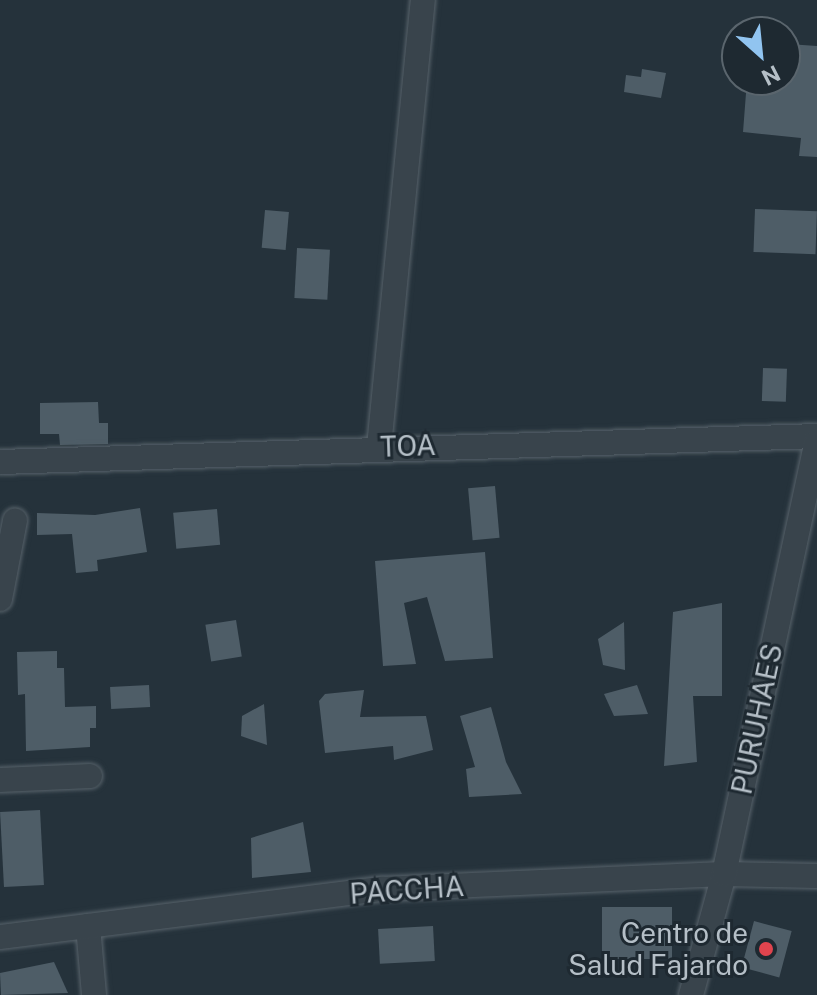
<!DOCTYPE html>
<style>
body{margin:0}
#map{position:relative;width:817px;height:995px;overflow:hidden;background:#25323b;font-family:"Public Sans",sans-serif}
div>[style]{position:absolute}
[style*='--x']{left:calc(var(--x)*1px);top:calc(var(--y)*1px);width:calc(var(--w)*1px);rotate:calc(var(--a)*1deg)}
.building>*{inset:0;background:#4e5d67;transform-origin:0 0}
.roads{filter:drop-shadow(0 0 2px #57626a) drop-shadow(0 0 2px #57626a)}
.minor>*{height:24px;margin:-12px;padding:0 12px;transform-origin:12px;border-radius:12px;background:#39444c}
.dots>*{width:22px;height:22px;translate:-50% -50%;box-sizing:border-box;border:4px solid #1e2931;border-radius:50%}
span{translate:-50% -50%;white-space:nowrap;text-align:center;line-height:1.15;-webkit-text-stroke:6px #1e2931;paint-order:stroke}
.street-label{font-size:28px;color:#b5bfc7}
.poi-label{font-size:28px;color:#b5bfc7}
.right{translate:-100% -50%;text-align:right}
.north{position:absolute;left:721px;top:16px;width:80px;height:80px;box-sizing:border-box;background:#1e2931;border:2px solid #5a656d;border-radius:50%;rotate:153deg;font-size:22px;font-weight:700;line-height:32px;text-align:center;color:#b5bfc7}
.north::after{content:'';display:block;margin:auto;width:28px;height:36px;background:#91c4f0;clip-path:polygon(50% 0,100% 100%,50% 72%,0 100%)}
</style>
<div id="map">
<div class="building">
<div style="clip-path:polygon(788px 44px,817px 46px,817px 157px,799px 156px,801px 138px,743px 132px,747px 80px,785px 80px)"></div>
<div style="clip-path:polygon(642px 69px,666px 73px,661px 98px,624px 92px,626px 75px,641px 77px)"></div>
<div style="left:755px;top:209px;width:62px;height:43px;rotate:2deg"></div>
<div style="left:265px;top:210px;width:24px;height:38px;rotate:5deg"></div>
<div style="left:297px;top:248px;width:33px;height:50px;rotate:3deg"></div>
<div style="left:763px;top:368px;width:24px;height:33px;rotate:2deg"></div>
<div style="clip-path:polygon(98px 402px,99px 423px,108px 423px,108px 444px,60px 445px,59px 434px,40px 434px,40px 403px)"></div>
<div style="left:495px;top:486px;width:52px;height:27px;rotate:85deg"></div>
<div style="clip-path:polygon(140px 508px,147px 552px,97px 560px,98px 571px,76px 573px,72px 534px,37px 535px,37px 513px,95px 515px)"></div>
<div style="left:217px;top:509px;width:36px;height:44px;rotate:85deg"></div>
<div style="clip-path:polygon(485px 552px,493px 658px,445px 661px,427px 597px,404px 603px,416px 664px,383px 666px,375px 561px)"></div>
<div style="clip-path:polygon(722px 603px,722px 696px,693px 696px,697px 762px,664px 766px,673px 612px)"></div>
<div style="left:236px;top:620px;width:37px;height:31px;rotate:81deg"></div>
<div style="clip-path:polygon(624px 622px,625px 670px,603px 665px,598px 639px)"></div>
<div style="clip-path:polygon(57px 651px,57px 668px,64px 668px,65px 707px,96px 706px,96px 728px,90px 728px,90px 747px,26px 751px,25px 694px,18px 695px,17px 652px)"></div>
<div style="left:149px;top:685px;width:22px;height:39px;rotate:87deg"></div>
<div style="clip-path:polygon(637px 685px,648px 714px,614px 716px,604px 694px)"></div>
<div style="clip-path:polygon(364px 690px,360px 717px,426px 716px,433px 750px,394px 760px,393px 746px,325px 753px,319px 701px,325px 694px)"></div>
<div style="clip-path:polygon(264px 704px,267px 745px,241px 736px,242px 716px)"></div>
<div style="clip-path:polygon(491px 707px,506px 762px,522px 794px,469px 797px,466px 769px,475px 767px,460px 716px)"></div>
<div style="left:40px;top:810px;width:75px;height:40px;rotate:87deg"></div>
<div style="clip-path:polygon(303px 822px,311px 872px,252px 878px,251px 838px)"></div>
<div style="left:672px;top:907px;width:52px;height:70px;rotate:90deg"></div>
<div style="left:754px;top:921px;width:39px;height:48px;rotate:15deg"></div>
<div style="left:433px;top:926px;width:35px;height:55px;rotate:87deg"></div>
<div style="clip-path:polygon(54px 962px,68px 993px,1px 995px,0 973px)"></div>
</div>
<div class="roads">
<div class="minor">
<div style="--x:379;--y:447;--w:449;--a:-84.4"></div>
<div style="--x:0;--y:462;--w:817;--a:-1.82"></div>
<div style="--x:0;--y:599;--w:80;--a:-79.2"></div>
<div style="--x:0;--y:780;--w:90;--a:-2.5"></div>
<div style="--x:88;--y:926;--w:69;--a:85"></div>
<div style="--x:0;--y:937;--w:385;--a:-7.2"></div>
<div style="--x:382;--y:889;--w:342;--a:-2.5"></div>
<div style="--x:724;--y:874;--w:93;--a:1.2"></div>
<div style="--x:691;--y:995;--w:125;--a:-74.7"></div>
<div style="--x:724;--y:874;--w:442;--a:-77.9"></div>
</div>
</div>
<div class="dots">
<div style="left:766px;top:949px;background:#e0444e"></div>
</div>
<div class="street-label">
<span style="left:408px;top:446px;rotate:-2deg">TOA</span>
<span style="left:757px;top:719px;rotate:-78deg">PURUHAES</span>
<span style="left:407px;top:890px;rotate:-4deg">PACCHA</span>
</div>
<div class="poi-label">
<span class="right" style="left:748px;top:949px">Centro de<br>Salud Fajardo</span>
</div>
<div class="north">N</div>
</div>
